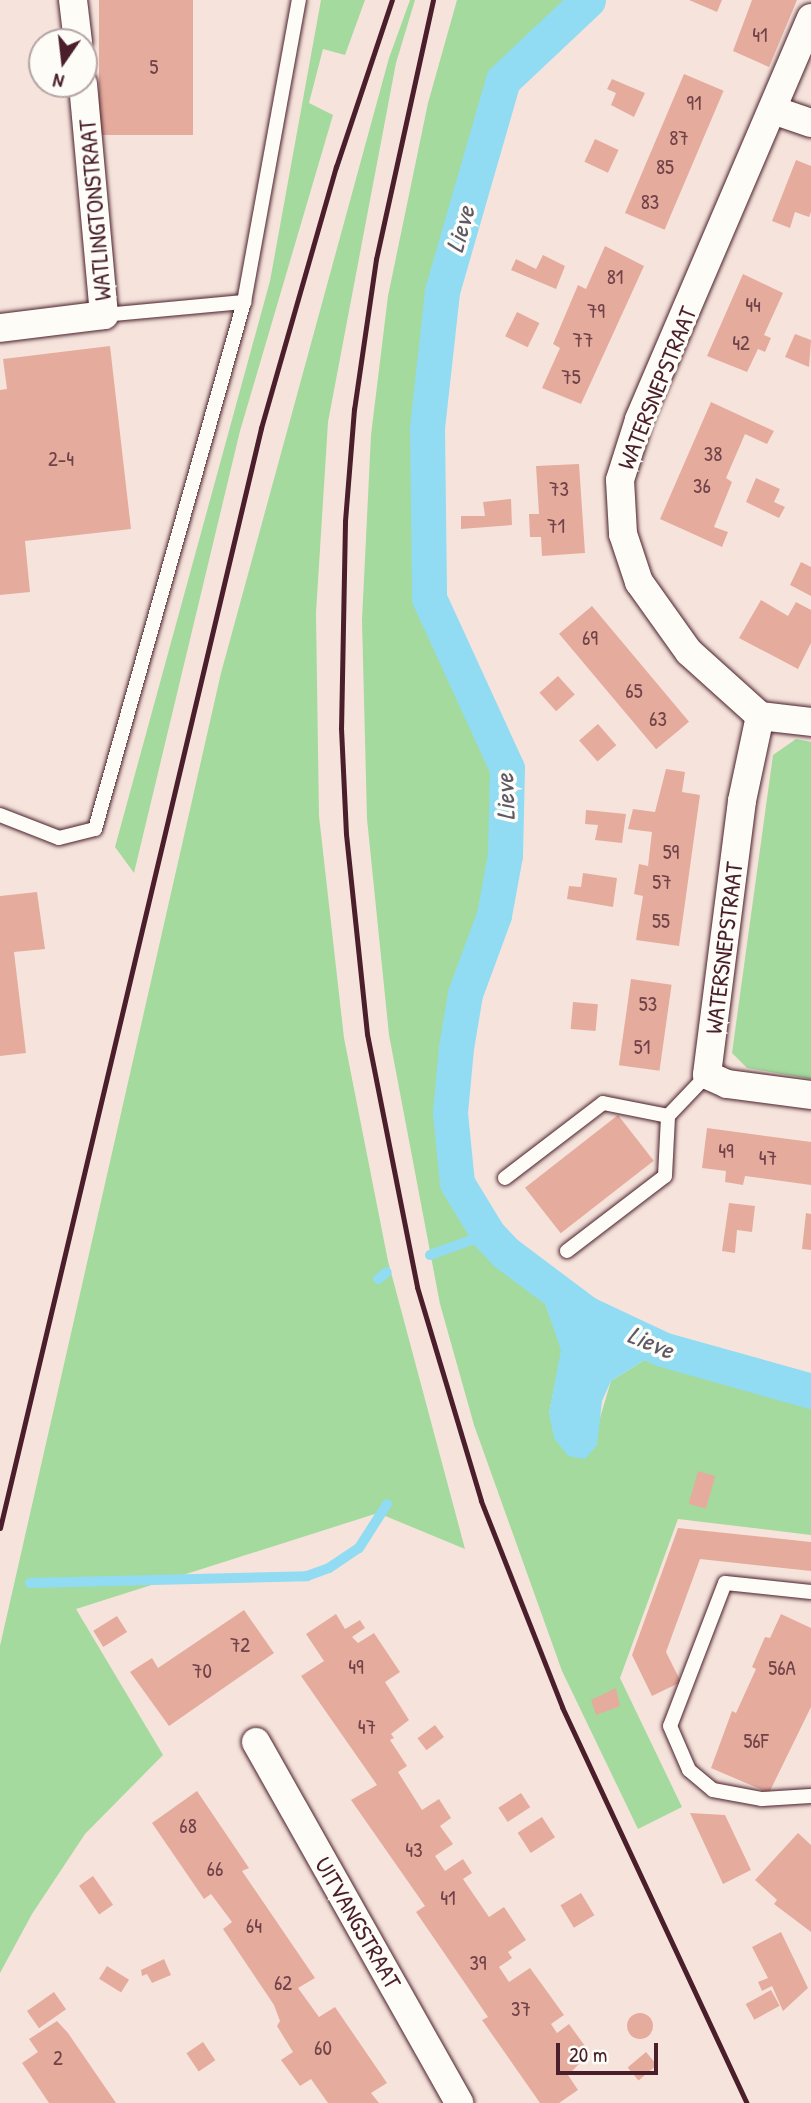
<!DOCTYPE html>
<style>
body{margin:0}
#map{position:relative;width:811px;height:2103px;overflow:hidden;background:#f6e4dc;font-family:"Patrick Hand",sans-serif}
div>[style]{position:absolute}
[style*='--x']{left:calc(var(--x)*1px);top:calc(var(--y)*1px);width:calc(var(--w)*1px);rotate:calc(var(--a)*1deg)}
.green>*{inset:0;background:#a4da9e}
.water>*{inset:0;background:#91dcf2}
.stream>*{height:10px;margin:-5px;padding:0 5px;transform-origin:5px;border-radius:5px;background:#91dcf2}
.canal>*{height:35px;margin:-17.5px;padding:0 17.5px;transform-origin:17.5px;border-radius:17.5px;background:#91dcf2}
.building>*{inset:0;background:#e5ac9e;transform-origin:0 0}
.round{border-radius:50%}
.roads{filter:drop-shadow(0 0 2px #4a1f2b) drop-shadow(0 0 2px #4a1f2b)}
.service>*{height:14px;margin:-7px;padding:0 7px;transform-origin:7px;border-radius:7px;background:#fdfcf7}
.minor>*{height:28px;margin:-14px;padding:0 14px;transform-origin:14px;border-radius:14px;background:#fdfcf7}
.rail>*{height:5px;margin:-2.5px;padding:0 2.5px;transform-origin:2.5px;border-radius:2.5px;background:#4a1f2b}
span{translate:-50% -50%;white-space:nowrap;text-align:center;line-height:1.15;-webkit-text-stroke:7px #fdfcf7;paint-order:stroke}
.number-label{font-size:21px;color:#714248}
.number-label span{-webkit-text-stroke-width:0}
.street-label{font-size:24px;color:#4a1f2b}
.water-label{font-size:26px;color:#5f5867;font-style:italic}
.north{position:absolute;left:28px;top:28px;width:70px;height:70px;box-sizing:border-box;background:#fdfcf7;border:2px solid #b5a4a5;border-radius:50%;rotate:194deg;font-size:19px;font-weight:700;line-height:28px;text-align:center;color:#4a1f2b}
.north::after{content:'';display:block;margin:auto;width:24px;height:32px;background:#4a1f2b;clip-path:polygon(50% 0,100% 100%,50% 72%,0 100%)}
.scale{position:absolute;left:556px;top:2043px;width:102px;height:32px;box-sizing:border-box;border:4px solid #4a1f2b;border-top:0;padding-left:9px;font-size:21px;line-height:24px;white-space:nowrap;color:#4a1f2b;-webkit-text-stroke:5px #fdfcf7;paint-order:stroke}
</style>
<div id="map">
<div class="green">
<div style="clip-path:polygon(321px 0,365px 0,345px 55px,323px 49px,309px 103px,333px 115px,240px 431px,134px 873px,115px 847px,270px 281px)"></div>
<div style="clip-path:polygon(410px 0,415px 0,396px 63px,328px 422px,316px 613px,319px 816px,344px 1038px,388px 1261px,465px 1549px,378px 1513px,76px 1609px,163px 1755px,85px 1834px,32px 1914px,0 1973px,0 1646px,221px 673px,389px 58px)"></div>
<div style="clip-path:polygon(457px 0,588px 0,503px 80px,442px 292px,427px 427px,429px 598px,507px 768px,505px 855px,494px 915px,465px 994px,456px 1048px,450px 1113px,457px 1182px,488px 1234px,547px 1285px,542px 1295px,562px 1350px,549px 1413px,599px 1421px,611px 1381px,662px 1349px,811px 1391px,811px 1535px,678px 1519px,620px 1678px,682px 1807px,638px 1829px,562px 1671px,474px 1425px,440px 1304px,389px 1035px,367px 819px,362px 620px,371px 435px,388px 296px,428px 103px)"></div>
<div style="clip-path:polygon(796px 739px,811px 742px,811px 1079px,747px 1068px,732px 1053px,773px 755px)"></div>
</div>
<div class="water">
<div style="clip-path:polygon(547px 1285px,586px 1315px,662px 1349px,611px 1381px,602px 1401px,597px 1445px,585px 1459px,568px 1456px,554px 1438px,549px 1413px,561px 1350px,542px 1295px)"></div>
</div>
<div class="stream">
<div style="--x:430;--y:1255;--w:62;--a:-19.9"></div>
<div style="--x:378;--y:1279;--w:11;--a:-38"></div>
<div style="--x:30;--y:1583;--w:277;--a:-1.4"></div>
<div style="--x:307;--y:1576;--w:23;--a:-20"></div>
<div style="--x:329;--y:1568;--w:36;--a:-34"></div>
<div style="--x:359;--y:1548;--w:52;--a:-57.5"></div>
</div>
<div class="canal">
<div style="--x:588;--y:0;--w:117;--a:136.7"></div>
<div style="--x:503;--y:80;--w:221;--a:106.1"></div>
<div style="--x:442;--y:292;--w:136;--a:96.3"></div>
<div style="--x:427;--y:427;--w:171;--a:89.3"></div>
<div style="--x:429;--y:598;--w:187;--a:65.4"></div>
<div style="--x:507;--y:768;--w:87;--a:91.3"></div>
<div style="--x:505;--y:855;--w:61;--a:100.4"></div>
<div style="--x:494;--y:915;--w:84;--a:110.2"></div>
<div style="--x:465;--y:994;--w:55;--a:99.5"></div>
<div style="--x:456;--y:1048;--w:65;--a:95.3"></div>
<div style="--x:450;--y:1113;--w:70;--a:84.3"></div>
<div style="--x:457;--y:1183;--w:60;--a:58.7"></div>
<div style="--x:488;--y:1234;--w:26;--a:47"></div>
<div style="--x:506;--y:1253;--w:100;--a:36.9"></div>
<div style="--x:586;--y:1313;--w:84;--a:25.3"></div>
<div style="--x:662;--y:1349;--w:155;--a:15.7"></div>
</div>
<div class="building">
<div style="left:99px;top:0;width:94px;height:135px"></div>
<div style="clip-path:polygon(689px 0,722px 0,717px 12px)"></div>
<div style="clip-path:polygon(752px 0,797px 0,769px 67px,733px 51px)"></div>
<div style="left:684px;top:74px;width:43px;height:151px;rotate:23deg"></div>
<div style="clip-path:polygon(612px 79px,645px 93px,634px 117px,611px 105px,616px 93px,607px 89px)"></div>
<div style="left:595px;top:139px;width:26px;height:25px;rotate:25deg"></div>
<div style="clip-path:polygon(796px 160px,811px 166px,811px 212px,809px 217px,795px 212px,790px 228px,772px 221px)"></div>
<div style="clip-path:polygon(605px 246px,644px 266px,581px 404px,542px 388px,560px 348px,553px 344px,578px 285px,586px 289px)"></div>
<div style="clip-path:polygon(543px 255px,565px 266px,556px 289px,511px 270px,516px 259px,536px 269px)"></div>
<div style="clip-path:polygon(743px 274px,783px 293px,764px 335px,771px 338px,765px 352px,758px 349px,747px 372px,707px 356px)"></div>
<div style="left:517px;top:312px;width:25px;height:27px;rotate:26deg"></div>
<div style="clip-path:polygon(795px 334px,811px 340px,809px 367px,785px 357px)"></div>
<div style="clip-path:polygon(110px 346px,131px 529px,25px 541px,30px 592px,0 595px,0 390px,7px 389px,3px 359px)"></div>
<div style="clip-path:polygon(711px 402px,774px 431px,767px 444px,745px 434px,726px 478px,732px 482px,714px 527px,728px 532px,722px 547px,660px 519px)"></div>
<div style="clip-path:polygon(579px 464px,585px 553px,542px 556px,541px 537px,530px 537px,529px 514px,539px 514px,536px 466px)"></div>
<div style="clip-path:polygon(756px 478px,780px 489px,774px 502px,785px 507px,779px 518px,746px 502px)"></div>
<div style="clip-path:polygon(511px 499px,512px 525px,461px 529px,461px 516px,485px 516px,483px 502px)"></div>
<div style="clip-path:polygon(801px 562px,811px 567px,811px 596px,790px 585px)"></div>
<div style="clip-path:polygon(761px 600px,788px 616px,796px 602px,811px 610px,811px 643px,798px 669px,739px 638px)"></div>
<div style="left:592px;top:606px;width:151px;height:43px;rotate:50deg"></div>
<div style="left:558px;top:676px;width:25px;height:25px;rotate:48deg"></div>
<div style="left:598px;top:724px;width:28px;height:25px;rotate:49deg"></div>
<div style="clip-path:polygon(666px 769px,685px 772px,682px 792px,700px 795px,679px 946px,636px 940px,643px 896px,634px 894px,639px 864px,648px 866px,652px 832px,628px 829px,633px 809px,655px 812px)"></div>
<div style="clip-path:polygon(586px 810px,626px 814px,622px 843px,595px 840px,598px 825px,585px 824px)"></div>
<div style="clip-path:polygon(583px 873px,617px 878px,613px 907px,567px 899px,569px 886px,581px 887px)"></div>
<div style="clip-path:polygon(37px 892px,45px 949px,14px 952px,26px 1053px,0 1056px,0 896px)"></div>
<div style="left:631px;top:979px;width:41px;height:87px;rotate:8deg"></div>
<div style="left:573px;top:1002px;width:25px;height:27px;rotate:5deg"></div>
<div style="left:618px;top:1115px;width:58px;height:118px;rotate:52deg"></div>
<div style="clip-path:polygon(707px 1128px,811px 1142px,811px 1185px,745px 1176px,743px 1185px,725px 1182px,726px 1171px,702px 1168px)"></div>
<div style="clip-path:polygon(729px 1203px,755px 1206px,752px 1232px,737px 1230px,735px 1253px,722px 1251px)"></div>
<div style="clip-path:polygon(806px 1213px,811px 1214px,811px 1250px,802px 1249px)"></div>
<div style="left:698px;top:1471px;width:18px;height:34px;rotate:16deg"></div>
<div style="clip-path:polygon(678px 1528px,811px 1542px,811px 1571px,700px 1559px,666px 1652px,681px 1682px,652px 1696px,632px 1655px)"></div>
<div style="clip-path:polygon(244px 1610px,274px 1653px,169px 1726px,130px 1672px,152px 1658px,158px 1668px)"></div>
<div style="clip-path:polygon(336px 1614px,345px 1629px,360px 1620px,365px 1628px,352px 1637px,358px 1643px,374px 1633px,400px 1672px,385px 1682px,409px 1720px,391px 1734px,394px 1738px,390px 1740px,407px 1766px,398px 1772px,422px 1810px,439px 1799px,451px 1818px,440px 1826px,453px 1844px,435px 1856px,445px 1871px,463px 1859px,472px 1873px,463px 1879px,489px 1917px,504px 1907px,526px 1940px,508px 1952px,512px 1958px,499px 1967px,509px 1982px,530px 1968px,564px 2015px,551px 2024px,557px 2033px,569px 2024px,590px 2053px,568px 2075px,578px 2090px,559px 2103px,540px 2103px,482px 2020px,488px 2017px,416px 1912px,425px 1906px,351px 1800px,377px 1785px,301px 1676px,324px 1661px,306px 1634px)"></div>
<div style="clip-path:polygon(781px 1614px,811px 1628px,811px 1707px,769px 1793px,711px 1768px,732px 1711px,736px 1713px,756px 1669px,752px 1667px,765px 1637px,770px 1638px)"></div>
<div style="left:117px;top:1616px;width:19px;height:28px;rotate:58deg"></div>
<div style="clip-path:polygon(616px 1688px,620px 1706px,596px 1715px,591px 1700px)"></div>
<div style="left:435px;top:1725px;width:15px;height:22px;rotate:53deg"></div>
<div style="clip-path:polygon(197px 1791px,249px 1868px,242px 1871px,315px 1978px,298px 1988px,319px 2017px,335px 2007px,387px 2083px,371px 2093px,379px 2103px,328px 2103px,311px 2079px,300px 2086px,281px 2060px,293px 2052px,277px 2026px,280px 2021px,274px 2005px,223px 1929px,232px 1922px,211px 1894px,204px 1899px,152px 1823px)"></div>
<div style="left:521px;top:1793px;width:17px;height:27px;rotate:57deg"></div>
<div style="clip-path:polygon(690px 1813px,725px 1815px,751px 1870px,723px 1884px)"></div>
<div style="left:542px;top:1817px;width:24px;height:29px;rotate:57deg"></div>
<div style="clip-path:polygon(798px 1833px,811px 1845px,811px 1932px,774px 1904px,777px 1900px,755px 1880px)"></div>
<div style="left:93px;top:1876px;width:35px;height:17px;rotate:55deg"></div>
<div style="left:581px;top:1893px;width:26px;height:24px;rotate:59deg"></div>
<div style="clip-path:polygon(781px 1932px,808px 1988px,783px 2011px,772px 1986px,762px 1991px,758px 1982px,768px 1978px,752px 1947px)"></div>
<div style="clip-path:polygon(164px 1959px,171px 1975px,152px 1983px,147px 1974px,142px 1976px,141px 1970px)"></div>
<div style="left:107px;top:1966px;width:26px;height:15px;rotate:32deg"></div>
<div style="left:771px;top:1990px;width:18px;height:29px;rotate:61deg"></div>
<div style="left:54px;top:1992px;width:21px;height:33px;rotate:55deg"></div>
<div class="round" style="left:627px;top:2013px;width:26px;height:26px"></div>
<div style="clip-path:polygon(57px 2021px,68px 2033px,116px 2103px,49px 2103px,22px 2063px,38px 2052px,29px 2039px)"></div>
<div style="left:203px;top:2042px;width:22px;height:20px;rotate:56deg"></div>
<div style="left:646px;top:2052px;width:17px;height:24px;rotate:50deg"></div>
</div>
<div class="roads">
<div class="service">
<div style="--x:104;--y:315;--w:141;--a:-5.3"></div>
<div style="--x:244;--y:302;--w:307;--a:-79.7"></div>
<div style="--x:0;--y:815;--w:63;--a:21.3"></div>
<div style="--x:59;--y:838;--w:37;--a:-14"></div>
<div style="--x:95;--y:829;--w:548;--a:-74.21"></div>
<div style="--x:505;--y:1178;--w:123;--a:-37.4"></div>
<div style="--x:603;--y:1103;--w:66;--a:11.3"></div>
<div style="--x:668;--y:1116;--w:57;--a:-46.4"></div>
<div style="--x:567;--y:1251;--w:123;--a:-37.4"></div>
<div style="--x:665;--y:1176;--w:60;--a:-87.1"></div>
<div style="--x:811;--y:1592;--w:86;--a:-174"></div>
<div style="--x:725;--y:1583;--w:153;--a:111"></div>
<div style="--x:670;--y:1726;--w:48;--a:66.6"></div>
<div style="--x:689;--y:1770;--w:31;--a:40"></div>
<div style="--x:713;--y:1790;--w:50;--a:10.4"></div>
<div style="--x:762;--y:1799;--w:49;--a:-3.5"></div>
</div>
<div class="minor">
<div style="--x:73;--y:0;--w:42;--a:83.2"></div>
<div style="--x:811;--y:18;--w:437;--a:113.2"></div>
<div style="--x:639;--y:420;--w:63;--a:107.6"></div>
<div style="--x:620;--y:480;--w:54;--a:86.8"></div>
<div style="--x:623;--y:534;--w:51;--a:71.6"></div>
<div style="--x:639;--y:582;--w:86;--a:54.5"></div>
<div style="--x:689;--y:652;--w:96;--a:42"></div>
<div style="--x:760;--y:716;--w:51;--a:6.7"></div>
<div style="--x:773;--y:110;--w:40;--a:18.9"></div>
<div style="--x:0;--y:328;--w:105;--a:-7.1"></div>
<div style="--x:104;--y:315;--w:232;--a:-95.2"></div>
<div style="--x:760;--y:716;--w:87;--a:102"></div>
<div style="--x:742;--y:801;--w:276;--a:97.3"></div>
<div style="--x:707;--y:1075;--w:22;--a:24"></div>
<div style="--x:727;--y:1084;--w:85;--a:7.5"></div>
<div style="--x:256;--y:1742;--w:414;--a:60.6"></div>
</div>
</div>
<div class="rail">
<div style="--x:433;--y:0;--w:265;--a:102.4"></div>
<div style="--x:376;--y:259;--w:152;--a:98.3"></div>
<div style="--x:354;--y:409;--w:113;--a:94.6"></div>
<div style="--x:345;--y:522;--w:206;--a:91.1"></div>
<div style="--x:341;--y:728;--w:106;--a:87.3"></div>
<div style="--x:346;--y:834;--w:201;--a:84"></div>
<div style="--x:367;--y:1034;--w:258;--a:78.8"></div>
<div style="--x:417;--y:1287;--w:223;--a:73.3"></div>
<div style="--x:481;--y:1501;--w:221;--a:68.5"></div>
<div style="--x:562;--y:1707;--w:437;--a:65"></div>
<div style="--x:0;--y:1528;--w:1131;--a:-76.65"></div>
<div style="--x:261;--y:428;--w:272;--a:-74"></div>
<div style="--x:336;--y:167;--w:176;--a:-71.5"></div>
</div>
<div class="number-label">
<span style="left:760px;top:35px">41</span>
<span style="left:154px;top:67px">5</span>
<span style="left:694px;top:103px">91</span>
<span style="left:679px;top:138px">87</span>
<span style="left:665px;top:167px">85</span>
<span style="left:650px;top:202px">83</span>
<span style="left:615px;top:277px">81</span>
<span style="left:753px;top:305px">44</span>
<span style="left:596px;top:311px">79</span>
<span style="left:583px;top:340px">77</span>
<span style="left:741px;top:343px">42</span>
<span style="left:571px;top:377px">75</span>
<span style="left:713px;top:454px">38</span>
<span style="left:61px;top:459px">2-4</span>
<span style="left:702px;top:486px">36</span>
<span style="left:559px;top:489px">73</span>
<span style="left:556px;top:526px">71</span>
<span style="left:590px;top:638px">69</span>
<span style="left:634px;top:691px">65</span>
<span style="left:658px;top:719px">63</span>
<span style="left:671px;top:852px">59</span>
<span style="left:662px;top:882px">57</span>
<span style="left:661px;top:921px">55</span>
<span style="left:648px;top:1004px">53</span>
<span style="left:642px;top:1047px">51</span>
<span style="left:726px;top:1151px">49</span>
<span style="left:768px;top:1158px">47</span>
<span style="left:240px;top:1645px">72</span>
<span style="left:356px;top:1667px">49</span>
<span style="left:782px;top:1668px">56A</span>
<span style="left:202px;top:1671px">70</span>
<span style="left:367px;top:1727px">47</span>
<span style="left:756px;top:1741px">56F</span>
<span style="left:188px;top:1826px">68</span>
<span style="left:414px;top:1850px">43</span>
<span style="left:215px;top:1869px">66</span>
<span style="left:448px;top:1898px">41</span>
<span style="left:254px;top:1926px">64</span>
<span style="left:478px;top:1963px">39</span>
<span style="left:283px;top:1983px">62</span>
<span style="left:521px;top:2009px">37</span>
<span style="left:323px;top:2048px">60</span>
<span style="left:58px;top:2058px">2</span>
</div>
<div class="street-label">
<span style="left:95px;top:210px;rotate:-95deg">WATLINGTONSTRAAT</span>
<span style="left:657px;top:388px;rotate:-68deg">WATERSNEPSTRAAT</span>
<span style="left:724px;top:948px;rotate:-83deg">WATERSNEPSTRAAT</span>
<span style="left:358px;top:1923px;rotate:60deg">UITVANGSTRAAT</span>
</div>
<div class="water-label">
<span style="left:460px;top:229px;rotate:-74deg">Lieve</span>
<span style="left:505px;top:797px;rotate:-92deg">Lieve</span>
<span style="left:651px;top:1342px;rotate:23deg">Lieve</span>
</div>
<div class="north">N</div>
<div class="scale">20 m</div>
</div>
